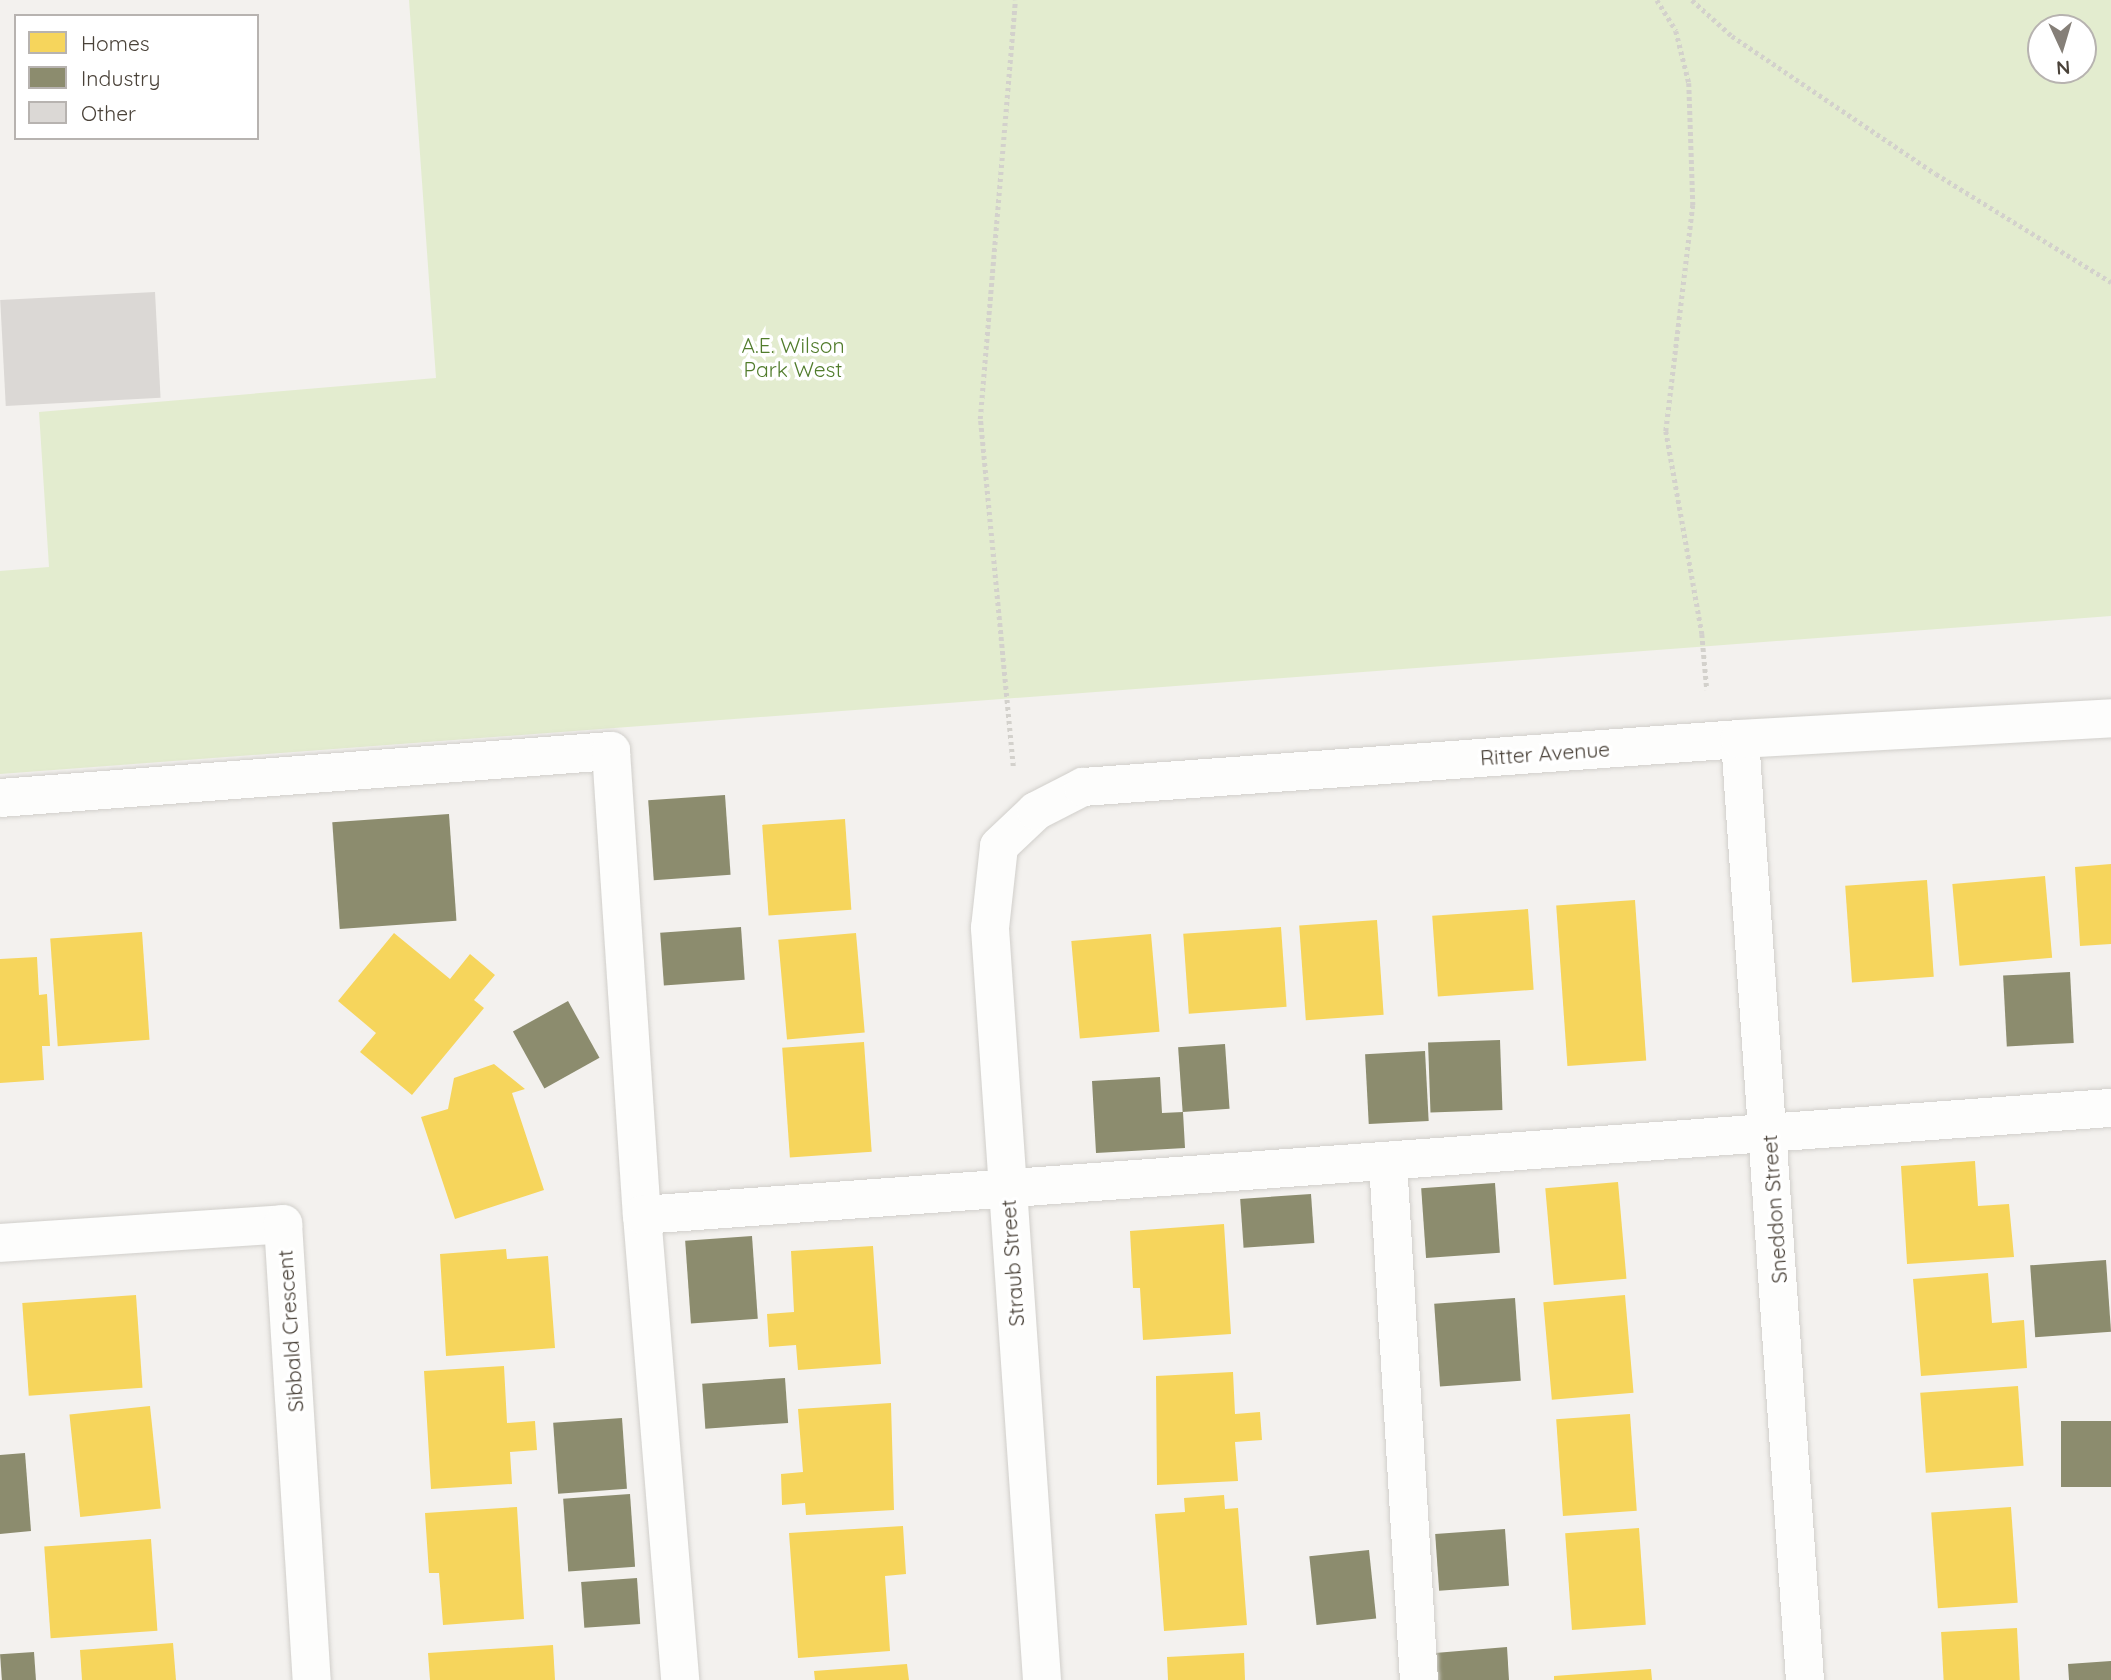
<!DOCTYPE html>
<style>
body{margin:0}
#map{position:relative;width:2111px;height:1680px;overflow:hidden;background:#f3f1ee;font-family:Quicksand,sans-serif}
div>[style]{position:absolute}
[style*='--x']{left:calc(var(--x)*1px);top:calc(var(--y)*1px);width:calc(var(--w)*1px);rotate:calc(var(--a)*1deg)}
.green>*{inset:0;background:#e3eccf}
.homes>*{inset:0;background:#f6d55c;transform-origin:0 0}
.industry>*{inset:0;background:#8c8c6e;transform-origin:0 0}
.building>*{inset:0;background:#dbd8d5;transform-origin:0 0}
.path>*{height:4.5px;margin-top:-2.25px;transform-origin:0;background:repeating-linear-gradient(90deg,#d3d1cc 0 3.5px,transparent 0 7px)}
.roads{filter:drop-shadow(0 0 2px #d1cfcb) drop-shadow(0 0 2px #d1cfcb)}
.minor>*{height:38px;margin:-19px;padding:0 19px;transform-origin:19px;border-radius:19px;background:#fdfdfc}
span{translate:-50% -50%;white-space:nowrap;text-align:center;line-height:1.15;-webkit-text-stroke:7px #fff;paint-order:stroke}
.park-label{font-size:21px;color:#517c2c}
.street-label{font-size:21px;color:#4a4239}
.legend{position:absolute;left:14px;top:14px;width:245px;height:126px;box-sizing:border-box;background:#fff;border:2px solid #b7b3b0;margin:0;padding:9px 12px;list-style:none;font-size:21px;color:#4a4239}
.legend li{display:flex;align-items:center;gap:14px;height:35px}
.legend b{width:35px;border:2px solid #b7b3b0}
.north{position:absolute;left:2027px;top:14px;width:70px;height:70px;box-sizing:border-box;background:#fff;border:2px solid #b7b3b0;border-radius:50%;rotate:176deg;font-size:19px;font-weight:700;line-height:28px;text-align:center;color:#4a4239}
.north::after{content:'';display:block;margin:auto;width:24px;height:32px;background:#857f78;clip-path:polygon(50% 0,100% 100%,50% 72%,0 100%)}
</style>
<div id="map">
<div class="green">
<div style="clip-path:polygon(evenodd,409px 0,2111px 0,2111px 616px,0 774px,0 571px,49px 567px,39px 412px,436px 378px,409px 0,2041px 28px,2083px 28px,2083px 70px,2041px 70px,2041px 28px)"></div>
</div>
<div class="homes">
<div style="left:845px;top:819px;width:91px;height:83px;rotate:86deg"></div>
<div style="clip-path:polygon(2111px 864px,2111px 944px,2080px 946px,2075px 867px)"></div>
<div style="left:2045px;top:876px;width:82px;height:93px;rotate:85deg"></div>
<div style="left:1927px;top:880px;width:97px;height:82px;rotate:86deg"></div>
<div style="left:1635px;top:900px;width:161px;height:79px;rotate:86deg"></div>
<div style="left:1528px;top:909px;width:81px;height:96px;rotate:86deg"></div>
<div style="left:1377px;top:920px;width:95px;height:78px;rotate:86deg"></div>
<div style="left:1281px;top:927px;width:80px;height:98px;rotate:86deg"></div>
<div style="left:142px;top:932px;width:108px;height:92px;rotate:86deg"></div>
<div style="clip-path:polygon(394px 933px,450px 979px,470px 954px,495px 975px,474px 1000px,484px 1008px,412px 1095px,360px 1052px,376px 1033px,338px 1001px)"></div>
<div style="left:856px;top:933px;width:100px;height:78px;rotate:85deg"></div>
<div style="left:1151px;top:934px;width:98px;height:80px;rotate:85deg"></div>
<div style="clip-path:polygon(37px 957px,39px 995px,47px 994px,50px 1046px,42px 1046px,44px 1080px,0 1083px,0 959px)"></div>
<div style="left:864px;top:1042px;width:110px;height:82px;rotate:86deg"></div>
<div style="clip-path:polygon(494px 1064px,525px 1089px,512px 1093px,544px 1190px,455px 1219px,421px 1117px,448px 1109px,454px 1078px)"></div>
<div style="clip-path:polygon(1975px 1161px,1978px 1206px,2009px 1204px,2014px 1257px,1907px 1264px,1901px 1166px)"></div>
<div style="left:1618px;top:1182px;width:97px;height:73px;rotate:85deg"></div>
<div style="clip-path:polygon(1224px 1224px,1231px 1334px,1143px 1340px,1140px 1288px,1133px 1288px,1130px 1231px)"></div>
<div style="clip-path:polygon(873px 1246px,881px 1364px,798px 1370px,796px 1345px,769px 1347px,767px 1314px,794px 1312px,791px 1251px)"></div>
<div style="clip-path:polygon(506px 1249px,507px 1259px,548px 1256px,555px 1348px,446px 1356px,440px 1254px)"></div>
<div style="clip-path:polygon(1988px 1273px,1992px 1323px,2024px 1320px,2027px 1368px,1921px 1376px,1913px 1279px)"></div>
<div style="left:136px;top:1295px;width:93px;height:114px;rotate:86deg"></div>
<div style="left:1625px;top:1295px;width:98px;height:82px;rotate:85deg"></div>
<div style="clip-path:polygon(504px 1366px,507px 1423px,535px 1421px,537px 1450px,510px 1452px,512px 1484px,431px 1489px,424px 1371px)"></div>
<div style="clip-path:polygon(1233px 1372px,1235px 1414px,1260px 1412px,1262px 1440px,1235px 1442px,1238px 1481px,1157px 1485px,1156px 1376px)"></div>
<div style="left:2018px;top:1386px;width:80px;height:98px;rotate:86deg"></div>
<div style="clip-path:polygon(891px 1403px,894px 1510px,806px 1515px,805px 1503px,782px 1505px,781px 1474px,803px 1472px,798px 1409px)"></div>
<div style="left:150px;top:1406px;width:103px;height:81px;rotate:84deg"></div>
<div style="left:1630px;top:1414px;width:97px;height:74px;rotate:86deg"></div>
<div style="clip-path:polygon(1224px 1495px,1225px 1509px,1238px 1508px,1247px 1625px,1164px 1631px,1155px 1514px,1185px 1512px,1184px 1498px)"></div>
<div style="clip-path:polygon(517px 1507px,524px 1619px,443px 1625px,439px 1573px,429px 1573px,425px 1513px)"></div>
<div style="left:2011px;top:1507px;width:96px;height:80px;rotate:86deg"></div>
<div style="clip-path:polygon(903px 1526px,906px 1574px,885px 1576px,890px 1651px,798px 1658px,789px 1533px)"></div>
<div style="left:1639px;top:1528px;width:97px;height:74px;rotate:86deg"></div>
<div style="left:151px;top:1539px;width:92px;height:107px;rotate:86deg"></div>
<div style="left:2017px;top:1628px;width:52px;height:76px;rotate:87deg"></div>
<div style="clip-path:polygon(173px 1643px,176px 1680px,82px 1680px,80px 1650px)"></div>
<div style="clip-path:polygon(553px 1645px,555px 1680px,430px 1680px,428px 1653px)"></div>
<div style="clip-path:polygon(1244px 1653px,1245px 1680px,1168px 1680px,1167px 1657px)"></div>
<div style="clip-path:polygon(907px 1664px,909px 1680px,815px 1680px,814px 1671px)"></div>
<div style="clip-path:polygon(1651px 1669px,1652px 1680px,1554px 1680px,1554px 1676px)"></div>
</div>
<div class="industry">
<div style="left:725px;top:795px;width:80px;height:77px;rotate:86deg"></div>
<div style="left:449px;top:814px;width:107px;height:117px;rotate:86deg"></div>
<div style="left:741px;top:927px;width:53px;height:81px;rotate:86deg"></div>
<div style="left:2070px;top:972px;width:71px;height:67px;rotate:87deg"></div>
<div style="left:568px;top:1001px;width:65px;height:63px;rotate:61deg"></div>
<div style="left:1500px;top:1040px;width:70px;height:72px;rotate:88deg"></div>
<div style="left:1225px;top:1044px;width:65px;height:47px;rotate:86deg"></div>
<div style="left:1425px;top:1051px;width:70px;height:60px;rotate:87deg"></div>
<div style="clip-path:polygon(1160px 1077px,1162px 1113px,1183px 1112px,1185px 1148px,1096px 1153px,1092px 1081px)"></div>
<div style="left:1495px;top:1183px;width:70px;height:74px;rotate:86deg"></div>
<div style="left:1311px;top:1194px;width:49px;height:71px;rotate:86deg"></div>
<div style="left:752px;top:1236px;width:83px;height:67px;rotate:86deg"></div>
<div style="left:2106px;top:1260px;width:72px;height:76px;rotate:86deg"></div>
<div style="left:1515px;top:1298px;width:83px;height:81px;rotate:86deg"></div>
<div style="left:785px;top:1378px;width:45px;height:83px;rotate:86deg"></div>
<div style="left:622px;top:1418px;width:71px;height:69px;rotate:86deg"></div>
<div style="left:2111px;top:1421px;width:66px;height:50px;rotate:90deg"></div>
<div style="clip-path:polygon(25px 1453px,31px 1531px,0 1534px,0 1455px)"></div>
<div style="left:630px;top:1494px;width:73px;height:67px;rotate:86deg"></div>
<div style="left:1505px;top:1529px;width:57px;height:70px;rotate:86deg"></div>
<div style="left:1369px;top:1550px;width:69px;height:60px;rotate:84deg"></div>
<div style="left:637px;top:1578px;width:46px;height:56px;rotate:86deg"></div>
<div style="clip-path:polygon(1507px 1647px,1509px 1680px,1438px 1680px,1435px 1653px)"></div>
<div style="left:34px;top:1652px;width:28px;height:34px;rotate:86deg"></div>
<div style="clip-path:polygon(2111px 1661px,2111px 1680px,2069px 1680px,2068px 1664px)"></div>
</div>
<div class="building">
<div style="left:155px;top:292px;width:106px;height:155px;rotate:87deg"></div>
</div>
<div class="path">
<div style="--x:1657;--y:0;--w:36;--a:58"></div>
<div style="--x:1676;--y:31;--w:54;--a:76"></div>
<div style="--x:1689;--y:83;--w:122;--a:88.1"></div>
<div style="--x:1693;--y:205;--w:228;--a:96.8"></div>
<div style="--x:1666;--y:431;--w:206;--a:79.9"></div>
<div style="--x:1702;--y:634;--w:56;--a:84.9"></div>
<div style="--x:1692;--y:0;--w:54;--a:42"></div>
<div style="--x:1732;--y:36;--w:246;--a:34.1"></div>
<div style="--x:1936;--y:174;--w:206;--a:31.7"></div>
<div style="--x:1013;--y:766;--w:349;--a:-95.4"></div>
<div style="--x:980;--y:419;--w:420;--a:-85.2"></div>
</div>
<div class="roads">
<div class="minor">
<div style="--x:1740;--y:739;--w:943;--a:86.05"></div>
<div style="--x:0;--y:798;--w:613;--a:-4.4"></div>
<div style="--x:611;--y:751;--w:465;--a:86.2"></div>
<div style="--x:642;--y:1215;--w:467;--a:85.3"></div>
<div style="--x:1388;--y:1162;--w:519;--a:86.58"></div>
<div style="--x:642;--y:1215;--w:1473;--a:-4.17"></div>
<div style="--x:0;--y:1243;--w:284;--a:-3.8"></div>
<div style="--x:283;--y:1224;--w:457;--a:86.4"></div>
<div style="--x:1042;--y:1680;--w:754;--a:-93.96"></div>
<div style="--x:990;--y:928;--w:82;--a:-83.7"></div>
<div style="--x:999;--y:846;--w:51;--a:-43.4"></div>
<div style="--x:1036;--y:811;--w:53;--a:-27.1"></div>
<div style="--x:1083;--y:787;--w:659;--a:-4.18"></div>
<div style="--x:1740;--y:739;--w:372;--a:-3.2"></div>
</div>
</div>
<div class="park-label">
<span style="left:793px;top:357px">A.E. Wilson<br>Park West</span>
</div>
<div class="street-label">
<span style="left:1545px;top:753px;rotate:-4deg">Ritter Avenue</span>
<span style="left:1774px;top:1209px;rotate:-94deg">Sneddon Street</span>
<span style="left:1012px;top:1263px;rotate:-94deg">Straub Street</span>
<span style="left:290px;top:1331px;rotate:-94deg">Sibbald Crescent</span>
</div>
<ul class="legend">
<li><b style="height:19px;background:#f6d55c"></b>Homes</li>
<li><b style="height:19px;background:#8c8c6e"></b>Industry</li>
<li><b style="height:19px;background:#dbd8d5"></b>Other</li>
</ul>
<div class="north">N</div>
</div>
